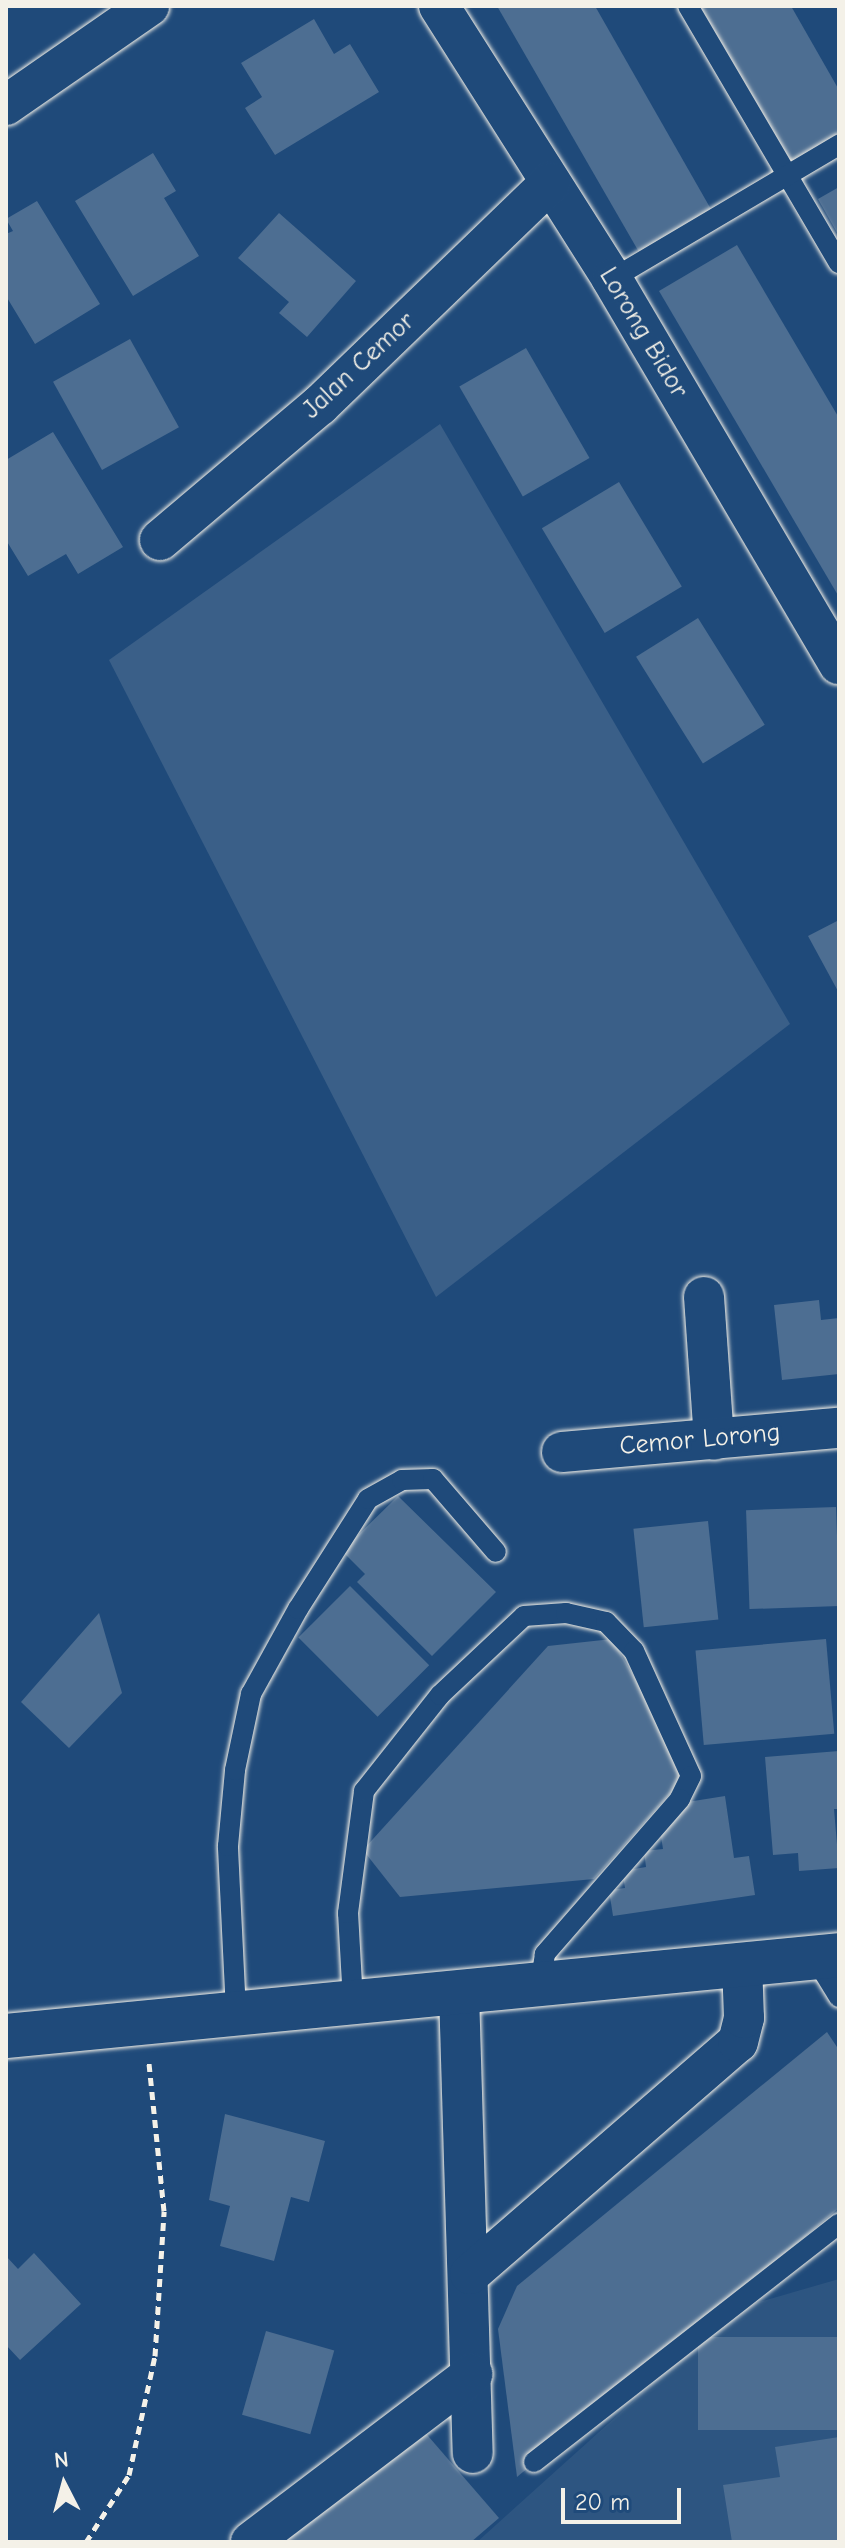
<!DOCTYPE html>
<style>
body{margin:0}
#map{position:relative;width:845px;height:2548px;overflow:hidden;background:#1f4a7a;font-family:"Comic Neue",sans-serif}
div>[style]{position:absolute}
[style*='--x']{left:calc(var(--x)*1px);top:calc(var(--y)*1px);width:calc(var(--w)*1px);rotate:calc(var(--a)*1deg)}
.built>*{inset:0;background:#2d5581}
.green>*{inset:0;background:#3a5f88}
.building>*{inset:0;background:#4d6e92;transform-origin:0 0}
.path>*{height:5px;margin-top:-2.5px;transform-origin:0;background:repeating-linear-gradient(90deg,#f4f1e8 0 8px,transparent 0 14px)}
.roads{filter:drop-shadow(0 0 2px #f4f1e8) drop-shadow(0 0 2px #f4f1e8)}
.service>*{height:20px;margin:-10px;padding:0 10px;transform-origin:10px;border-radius:10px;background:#1f4a7a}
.minor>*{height:40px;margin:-20px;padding:0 20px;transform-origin:20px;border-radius:20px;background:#1f4a7a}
.tertiary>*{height:44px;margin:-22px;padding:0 22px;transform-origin:22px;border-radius:22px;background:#1f4a7a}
span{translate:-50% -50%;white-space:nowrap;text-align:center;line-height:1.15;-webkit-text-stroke:7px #1f4a7a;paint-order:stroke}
.street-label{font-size:26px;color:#f4f1e8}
.frame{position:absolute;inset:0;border:8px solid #f4f1e8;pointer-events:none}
.north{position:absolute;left:24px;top:2444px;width:80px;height:80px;-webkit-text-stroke:6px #1f4a7a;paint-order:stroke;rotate:354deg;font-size:22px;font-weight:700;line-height:32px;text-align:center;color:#f4f1e8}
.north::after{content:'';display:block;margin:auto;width:28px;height:36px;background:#f4f1e8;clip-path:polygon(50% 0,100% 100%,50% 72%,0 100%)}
.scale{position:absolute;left:561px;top:2488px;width:120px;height:36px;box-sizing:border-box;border:4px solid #f4f1e8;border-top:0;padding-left:10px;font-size:24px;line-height:28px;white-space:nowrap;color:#f4f1e8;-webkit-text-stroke:6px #1f4a7a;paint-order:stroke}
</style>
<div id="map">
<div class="built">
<div style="clip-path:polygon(839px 2279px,839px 2542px,477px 2542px,649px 2387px,714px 2315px)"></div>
</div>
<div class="green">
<div style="clip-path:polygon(440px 424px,790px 1024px,436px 1297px,109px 660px)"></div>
</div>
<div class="building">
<div style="clip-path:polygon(497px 6px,595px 6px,716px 218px,643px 259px)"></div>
<div style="clip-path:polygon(700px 6px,791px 6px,839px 90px,839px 146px,796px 170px)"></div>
<div style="clip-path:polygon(314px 19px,334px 54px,350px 44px,379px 92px,275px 155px,245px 108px,262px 97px,241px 63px)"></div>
<div style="clip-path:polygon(153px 153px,176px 191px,164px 198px,199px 256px,133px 296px,75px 201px)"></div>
<div style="clip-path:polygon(839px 187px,839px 236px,818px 199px)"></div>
<div style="clip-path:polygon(37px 201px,100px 304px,35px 344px,6px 296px,6px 234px,13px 231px,6px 219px)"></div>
<div style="clip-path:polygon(279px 213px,356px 281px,307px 337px,279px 313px,289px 302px,238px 258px)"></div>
<div style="clip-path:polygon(737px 245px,839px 418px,839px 597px,659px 291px)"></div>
<div style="left:130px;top:339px;width:101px;height:88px;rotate:61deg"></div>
<div style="left:526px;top:348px;width:127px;height:77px;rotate:60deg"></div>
<div style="clip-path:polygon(53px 432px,123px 547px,78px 574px,66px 554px,28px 576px,6px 540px,6px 460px)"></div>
<div style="left:619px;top:482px;width:122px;height:90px;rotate:59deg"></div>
<div style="left:698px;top:618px;width:126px;height:73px;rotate:58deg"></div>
<div style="clip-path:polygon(839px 920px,839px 993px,808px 936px)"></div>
<div style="clip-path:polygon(819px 1300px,821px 1320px,839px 1318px,839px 1374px,782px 1380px,774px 1305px)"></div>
<div style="clip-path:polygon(398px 1496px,496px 1592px,432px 1656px,357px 1582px,365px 1574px,342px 1551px)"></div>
<div style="left:836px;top:1507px;width:99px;height:90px;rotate:88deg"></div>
<div style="left:708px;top:1521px;width:99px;height:75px;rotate:84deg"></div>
<div style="left:350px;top:1586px;width:112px;height:73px;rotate:45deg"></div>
<div style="clip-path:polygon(99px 1613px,122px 1693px,69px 1748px,21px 1702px)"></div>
<div style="clip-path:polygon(612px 1639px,689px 1772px,594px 1879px,400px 1897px,363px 1850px,548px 1646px)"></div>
<div style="left:826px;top:1639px;width:95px;height:131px;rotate:85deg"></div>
<div style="clip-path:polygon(839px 1751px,839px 1809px,834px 1809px,839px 1868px,799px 1871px,798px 1853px,773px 1855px,765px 1757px)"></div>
<div style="clip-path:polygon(725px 1796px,734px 1858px,749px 1856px,755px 1895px,613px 1916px,609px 1890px,625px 1888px,622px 1871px,646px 1867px,644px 1851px,663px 1849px,659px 1824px,681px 1803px)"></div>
<div style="clip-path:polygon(827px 2032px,839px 2050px,839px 2208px,517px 2477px,498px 2329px,517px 2286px)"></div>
<div style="clip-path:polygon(225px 2114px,325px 2141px,309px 2202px,291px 2197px,274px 2261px,220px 2246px,230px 2206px,209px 2200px)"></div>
<div style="clip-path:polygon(34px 2253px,81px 2304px,20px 2360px,6px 2345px,6px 2256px,18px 2269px)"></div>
<div style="left:266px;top:2331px;width:71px;height:87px;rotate:16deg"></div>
<div style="left:839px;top:2337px;width:93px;height:141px;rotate:90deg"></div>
<div style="clip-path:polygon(416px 2422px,499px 2518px,471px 2542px,276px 2542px)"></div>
<div style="clip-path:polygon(839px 2437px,839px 2542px,732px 2542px,723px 2485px,780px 2477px,775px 2447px)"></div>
</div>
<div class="path">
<div style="--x:86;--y:2542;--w:80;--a:-57.3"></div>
<div style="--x:129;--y:2475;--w:122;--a:-77.7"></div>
<div style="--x:155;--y:2356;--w:145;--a:-86.4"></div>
<div style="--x:164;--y:2211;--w:149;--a:-95.8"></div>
</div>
<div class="roads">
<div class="service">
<div style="--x:688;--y:6;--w:298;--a:59.6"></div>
<div style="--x:612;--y:279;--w:264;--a:-30.6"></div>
<div style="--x:815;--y:1958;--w:46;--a:58.4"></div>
<div style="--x:353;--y:2002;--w:89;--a:-93.2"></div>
<div style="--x:348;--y:1913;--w:123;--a:-82.5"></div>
<div style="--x:364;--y:1791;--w:122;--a:-51.6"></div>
<div style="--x:440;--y:1695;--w:115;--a:-43.2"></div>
<div style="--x:524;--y:1616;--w:42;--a:-4.1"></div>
<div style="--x:566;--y:1613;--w:41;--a:12.7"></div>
<div style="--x:606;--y:1622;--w:40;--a:46"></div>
<div style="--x:634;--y:1651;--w:137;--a:65.5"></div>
<div style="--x:691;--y:1776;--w:25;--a:116"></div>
<div style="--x:680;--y:1799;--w:206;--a:131.1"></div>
<div style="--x:545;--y:1954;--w:30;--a:99"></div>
<div style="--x:236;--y:2012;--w:166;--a:-92.8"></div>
<div style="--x:228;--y:1846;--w:76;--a:-84.7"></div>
<div style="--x:235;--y:1770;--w:78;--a:-78.1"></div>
<div style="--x:251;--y:1694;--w:97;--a:-61.1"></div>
<div style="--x:298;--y:1609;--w:130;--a:-57.5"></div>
<div style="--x:368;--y:1499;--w:39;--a:-29"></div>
<div style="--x:402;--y:1480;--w:31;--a:-2"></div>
<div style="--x:433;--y:1479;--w:96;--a:49.2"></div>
<div style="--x:534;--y:2462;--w:387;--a:-38"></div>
</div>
<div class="minor">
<div style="--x:439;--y:6;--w:323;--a:57.6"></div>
<div style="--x:612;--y:279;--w:447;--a:59.5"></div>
<div style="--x:6;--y:105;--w:174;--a:-34.7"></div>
<div style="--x:160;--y:540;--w:209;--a:-40.2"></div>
<div style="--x:320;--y:405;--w:320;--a:-44"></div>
<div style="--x:704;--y:1297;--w:143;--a:86"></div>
<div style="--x:562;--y:1452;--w:278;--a:-5"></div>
<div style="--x:459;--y:1992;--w:461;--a:88.3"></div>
<div style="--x:470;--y:2274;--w:354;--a:-40.9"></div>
<div style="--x:738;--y:2042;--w:25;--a:-76"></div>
<div style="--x:744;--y:2018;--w:54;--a:-92.1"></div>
<div style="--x:251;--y:2542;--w:278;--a:-37.2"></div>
</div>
<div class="tertiary">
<div style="--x:6;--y:2036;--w:837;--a:-5.55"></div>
</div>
</div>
<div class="street-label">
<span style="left:643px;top:333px;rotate:59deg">Lorong Bidor</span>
<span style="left:359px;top:366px;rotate:-43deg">Jalan Cemor</span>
<span style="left:700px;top:1440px;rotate:-5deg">Cemor Lorong</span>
</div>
<div class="frame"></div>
<div class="north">N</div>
<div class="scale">20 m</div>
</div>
